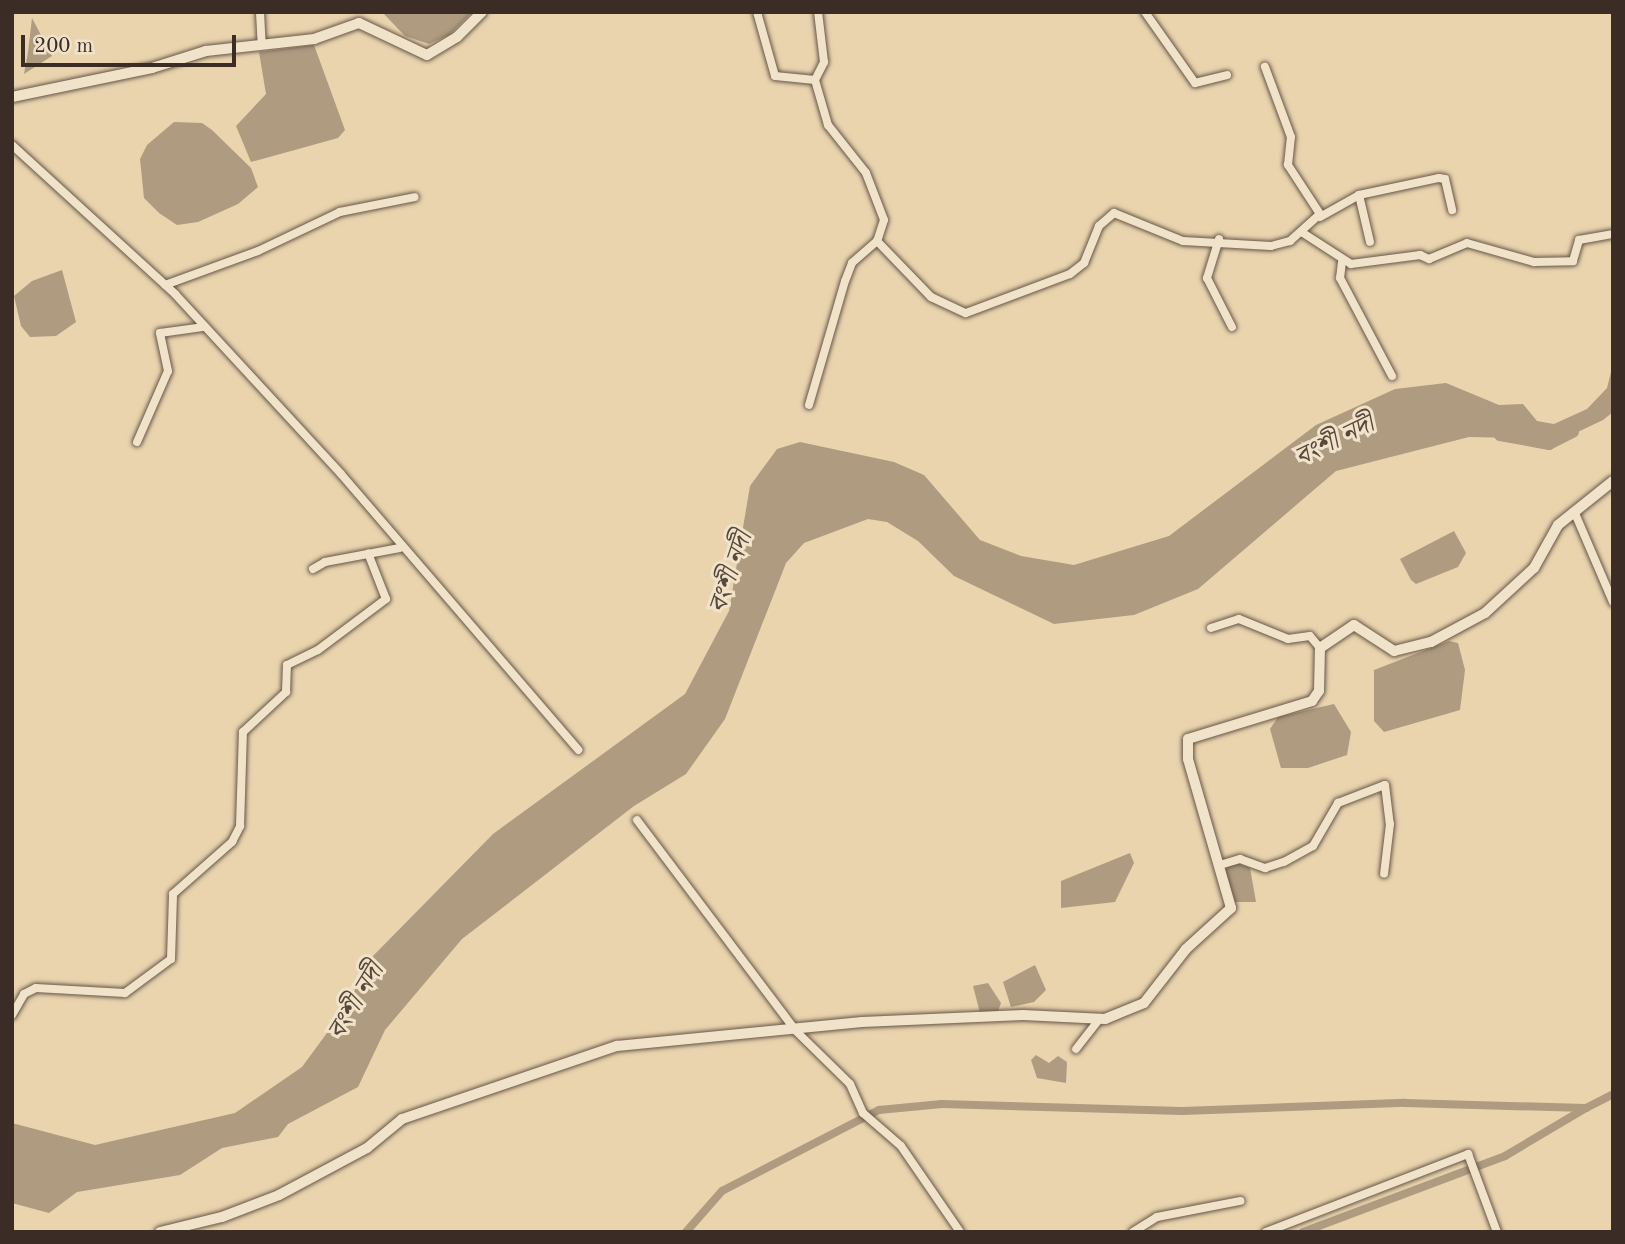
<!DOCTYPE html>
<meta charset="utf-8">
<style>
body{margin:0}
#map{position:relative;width:1625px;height:1244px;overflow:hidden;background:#e9d4ae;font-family:"Old Standard TT","Noto Serif Bengali",serif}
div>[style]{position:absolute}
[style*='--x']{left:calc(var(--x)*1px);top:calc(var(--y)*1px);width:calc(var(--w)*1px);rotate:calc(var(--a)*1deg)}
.water>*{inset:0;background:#ae9b80}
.canal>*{height:8px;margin:-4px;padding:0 4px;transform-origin:4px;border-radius:4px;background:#ae9b80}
.river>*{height:12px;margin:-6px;padding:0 6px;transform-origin:6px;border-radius:6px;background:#ae9b80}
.roads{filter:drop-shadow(0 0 2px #675648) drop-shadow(0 0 2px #675648)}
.street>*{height:8px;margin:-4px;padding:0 4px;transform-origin:4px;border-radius:4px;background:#f1e3ca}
.secondary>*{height:10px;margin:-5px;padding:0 5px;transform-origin:5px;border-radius:5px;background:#f1e3ca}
span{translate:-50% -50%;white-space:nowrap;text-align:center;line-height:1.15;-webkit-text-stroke:6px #f1e3ca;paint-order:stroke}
.water-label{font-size:26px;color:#58483c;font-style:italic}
.frame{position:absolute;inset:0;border:14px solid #3c2c26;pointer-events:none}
.scale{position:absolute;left:21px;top:35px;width:215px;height:32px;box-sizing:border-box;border:4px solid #3c2c26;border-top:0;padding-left:9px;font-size:21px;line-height:24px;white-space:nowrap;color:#3c2c26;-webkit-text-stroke:5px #f1e3ca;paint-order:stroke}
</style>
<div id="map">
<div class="water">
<div style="clip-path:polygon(382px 12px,472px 12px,449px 35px,429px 44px,405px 36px)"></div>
<div style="clip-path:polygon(32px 18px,52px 56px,24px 74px,28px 52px)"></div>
<div style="clip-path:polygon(314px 45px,345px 130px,338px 138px,251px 162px,236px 126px,266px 94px,259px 52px)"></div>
<div style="clip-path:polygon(174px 122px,202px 123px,212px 130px,251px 168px,258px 187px,238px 204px,198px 222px,177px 225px,159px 213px,144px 198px,140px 159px,147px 145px)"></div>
<div style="clip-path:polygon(62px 270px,76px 322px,56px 336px,30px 337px,21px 326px,14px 296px,32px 281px)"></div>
<div style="clip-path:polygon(1613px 364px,1613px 412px,1603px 420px,1563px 439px,1469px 437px,1336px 471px,1198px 589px,1134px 615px,1054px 624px,954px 576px,918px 541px,887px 522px,868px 519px,804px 543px,786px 563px,725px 719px,686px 774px,634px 806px,462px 939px,385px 1030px,358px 1087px,288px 1124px,278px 1137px,222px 1148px,180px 1175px,77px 1192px,49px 1213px,12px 1203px,12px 1123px,95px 1145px,235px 1113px,302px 1067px,346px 1007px,372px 957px,493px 834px,685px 694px,729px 611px,750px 486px,777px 449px,800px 442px,894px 462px,924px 475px,980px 540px,1021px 556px,1074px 565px,1169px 536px,1316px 425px,1395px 389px,1446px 383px,1499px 405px,1523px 404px,1537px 421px,1554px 424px,1587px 409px,1607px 388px)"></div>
<div style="clip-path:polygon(1454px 531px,1466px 553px,1458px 567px,1416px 584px,1411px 580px,1400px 559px)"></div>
<div style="clip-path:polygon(1449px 641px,1458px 643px,1465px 670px,1460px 710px,1384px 732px,1374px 721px,1374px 670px)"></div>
<div style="clip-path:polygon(1334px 704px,1351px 732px,1347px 755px,1308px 768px,1281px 768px,1270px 729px,1278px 717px)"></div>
<div style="clip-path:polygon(1130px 853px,1134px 863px,1115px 902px,1061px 908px,1061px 881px)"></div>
<div style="clip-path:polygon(1235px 862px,1250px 868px,1256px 902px,1235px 902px,1225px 870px)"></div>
<div style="clip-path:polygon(1035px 965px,1046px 990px,1034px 1002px,1011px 1007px,1003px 982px)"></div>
<div style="clip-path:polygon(988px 983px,1001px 1003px,998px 1011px,980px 1013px,973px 986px)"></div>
<div style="clip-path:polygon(1036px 1055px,1049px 1063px,1058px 1056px,1067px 1062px,1066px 1083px,1037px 1078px,1031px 1060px)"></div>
</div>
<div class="canal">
<div style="--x:686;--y:1232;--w:55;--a:-48.7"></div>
<div style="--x:722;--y:1191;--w:177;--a:-27.3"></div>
<div style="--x:879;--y:1110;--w:63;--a:-5.4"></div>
<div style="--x:942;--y:1104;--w:240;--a:1.7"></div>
<div style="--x:1182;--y:1111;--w:223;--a:-2.1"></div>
<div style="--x:1405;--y:1103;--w:181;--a:1.6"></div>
<div style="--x:1586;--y:1108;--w:30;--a:-27"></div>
<div style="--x:1303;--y:1232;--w:216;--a:-20.6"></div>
<div style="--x:1505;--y:1156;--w:92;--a:-30.7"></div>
</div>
<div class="river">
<div style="--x:1500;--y:435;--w:50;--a:10.4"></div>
<div style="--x:1549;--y:444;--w:27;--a:-27"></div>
</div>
<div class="roads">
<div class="street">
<div style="--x:260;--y:12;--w:33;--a:87"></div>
<div style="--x:757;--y:12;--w:66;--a:74.3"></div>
<div style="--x:775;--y:76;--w:40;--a:5.7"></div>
<div style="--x:815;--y:80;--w:47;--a:73.9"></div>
<div style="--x:828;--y:125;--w:61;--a:51.6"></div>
<div style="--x:866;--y:173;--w:50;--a:69"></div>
<div style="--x:884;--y:220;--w:22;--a:108"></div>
<div style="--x:877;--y:241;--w:33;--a:139"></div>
<div style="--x:852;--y:263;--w:19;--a:111"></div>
<div style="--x:845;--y:281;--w:129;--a:106.2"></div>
<div style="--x:1145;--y:12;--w:87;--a:54.8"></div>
<div style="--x:1195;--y:83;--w:33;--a:-14"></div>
<div style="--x:815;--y:80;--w:20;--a:-63"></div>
<div style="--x:824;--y:62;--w:50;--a:-96.8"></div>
<div style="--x:12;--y:145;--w:221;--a:42.4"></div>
<div style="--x:175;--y:294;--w:245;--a:47.3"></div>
<div style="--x:341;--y:474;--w:364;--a:49.3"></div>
<div style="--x:1359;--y:195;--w:48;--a:76.8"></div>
<div style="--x:1320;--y:217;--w:45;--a:-29.4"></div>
<div style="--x:1359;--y:195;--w:82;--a:-12"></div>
<div style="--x:1439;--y:178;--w:6;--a:9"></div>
<div style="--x:1445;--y:179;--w:32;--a:77"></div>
<div style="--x:1303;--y:233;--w:57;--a:32.9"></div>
<div style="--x:1351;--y:264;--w:70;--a:-7.4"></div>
<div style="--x:1420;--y:255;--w:10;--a:24"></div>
<div style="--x:1429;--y:259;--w:41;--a:-22.8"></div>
<div style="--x:1467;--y:243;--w:70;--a:15.8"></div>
<div style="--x:1534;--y:262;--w:39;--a:-1"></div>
<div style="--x:1573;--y:261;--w:22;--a:-74"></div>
<div style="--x:1579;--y:240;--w:35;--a:-10"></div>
<div style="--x:1219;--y:239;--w:41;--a:107.1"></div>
<div style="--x:1207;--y:278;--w:55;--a:63"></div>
<div style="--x:877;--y:241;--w:78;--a:46"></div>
<div style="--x:931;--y:297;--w:38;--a:25"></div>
<div style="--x:966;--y:313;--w:111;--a:-20.6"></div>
<div style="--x:1070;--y:274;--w:18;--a:-38"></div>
<div style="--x:1084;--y:263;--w:40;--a:-68"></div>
<div style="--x:1099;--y:226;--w:20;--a:-41"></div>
<div style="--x:1114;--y:213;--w:74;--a:22.1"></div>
<div style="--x:1183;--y:241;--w:88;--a:3.3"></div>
<div style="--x:1271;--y:246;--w:20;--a:-15"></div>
<div style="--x:1290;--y:241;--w:40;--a:-42"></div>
<div style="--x:1320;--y:214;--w:59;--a:-123.1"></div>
<div style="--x:1288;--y:165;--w:28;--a:-84"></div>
<div style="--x:1291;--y:137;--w:75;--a:-110.4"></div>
<div style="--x:1342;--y:262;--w:16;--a:97"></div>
<div style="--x:1340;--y:278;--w:111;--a:62"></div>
<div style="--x:165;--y:285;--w:99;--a:-20.1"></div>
<div style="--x:258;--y:251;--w:91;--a:-25.4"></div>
<div style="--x:340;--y:212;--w:76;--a:-11.3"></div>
<div style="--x:137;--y:442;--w:77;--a:-66.4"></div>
<div style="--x:168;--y:371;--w:39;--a:-102"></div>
<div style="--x:160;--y:333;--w:43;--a:-7.9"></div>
<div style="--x:1574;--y:511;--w:99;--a:66.8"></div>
<div style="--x:313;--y:569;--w:14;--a:-30"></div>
<div style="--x:325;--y:562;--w:76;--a:-10.6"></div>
<div style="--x:1211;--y:628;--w:29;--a:-18"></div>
<div style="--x:1239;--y:619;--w:53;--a:22.2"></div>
<div style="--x:1288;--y:639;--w:22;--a:-8"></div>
<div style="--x:1310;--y:636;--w:16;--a:50"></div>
<div style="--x:637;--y:820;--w:263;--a:53"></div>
<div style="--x:795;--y:1030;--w:77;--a:44.5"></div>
<div style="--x:850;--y:1084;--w:32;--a:66"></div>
<div style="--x:863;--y:1113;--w:50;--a:41"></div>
<div style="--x:901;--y:1146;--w:104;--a:55.5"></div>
<div style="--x:1220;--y:865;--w:21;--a:-17"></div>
<div style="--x:1240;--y:859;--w:27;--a:20"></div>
<div style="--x:1265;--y:868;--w:20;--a:-18"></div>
<div style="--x:1284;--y:862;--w:33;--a:-29"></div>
<div style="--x:1313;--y:846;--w:50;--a:-59.8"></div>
<div style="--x:1338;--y:803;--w:50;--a:-21"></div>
<div style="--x:1385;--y:785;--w:39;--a:83"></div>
<div style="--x:1390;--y:824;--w:50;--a:96.8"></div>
<div style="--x:12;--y:1015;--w:24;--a:-60"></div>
<div style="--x:24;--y:994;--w:13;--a:-27"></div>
<div style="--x:36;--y:988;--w:89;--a:3.2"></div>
<div style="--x:125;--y:993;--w:57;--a:-36.5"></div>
<div style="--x:171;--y:959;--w:65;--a:-88.2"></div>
<div style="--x:173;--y:894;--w:79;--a:-41.4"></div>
<div style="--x:232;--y:842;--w:18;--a:-63"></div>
<div style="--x:240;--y:826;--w:94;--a:-88.2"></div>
<div style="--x:243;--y:732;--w:59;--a:-42.9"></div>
<div style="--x:286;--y:692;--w:27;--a:-88"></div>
<div style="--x:287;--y:665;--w:34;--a:-26"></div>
<div style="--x:318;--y:650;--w:85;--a:-36.9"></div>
<div style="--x:386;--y:599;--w:49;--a:-111.4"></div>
<div style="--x:1076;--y:1049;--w:39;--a:-52"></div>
<div style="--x:1133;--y:1232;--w:28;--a:-32"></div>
<div style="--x:1157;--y:1217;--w:85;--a:-10.9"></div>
<div style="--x:1266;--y:1232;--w:217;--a:-21.1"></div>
<div style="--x:1468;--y:1154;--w:83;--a:69.6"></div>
</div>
<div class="secondary">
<div style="--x:12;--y:97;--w:143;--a:-11.7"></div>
<div style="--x:152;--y:68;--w:57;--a:-17.5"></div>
<div style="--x:206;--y:51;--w:109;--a:-6.3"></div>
<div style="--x:314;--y:39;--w:48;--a:-19.6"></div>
<div style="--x:359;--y:23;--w:75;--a:25.2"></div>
<div style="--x:427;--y:55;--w:35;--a:-31"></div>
<div style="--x:457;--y:37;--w:35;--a:-45"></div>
<div style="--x:160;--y:1232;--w:64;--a:-13.6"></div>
<div style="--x:222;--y:1217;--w:61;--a:-21.1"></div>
<div style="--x:279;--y:1195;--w:100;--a:-28.1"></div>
<div style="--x:367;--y:1148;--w:45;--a:-39.6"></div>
<div style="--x:402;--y:1119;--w:227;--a:-18.8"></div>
<div style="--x:617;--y:1046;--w:246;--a:-5.6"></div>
<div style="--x:862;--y:1022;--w:161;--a:-2.5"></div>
<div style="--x:1023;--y:1015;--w:82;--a:2.8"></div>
<div style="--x:1105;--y:1019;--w:42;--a:-22.3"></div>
<div style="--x:1144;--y:1003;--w:68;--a:-52.1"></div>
<div style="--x:1186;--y:949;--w:61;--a:-42.3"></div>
<div style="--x:1231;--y:908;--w:155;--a:-106.1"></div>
<div style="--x:1188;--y:759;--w:20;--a:-90"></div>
<div style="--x:1188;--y:739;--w:130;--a:-17"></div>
<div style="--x:1312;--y:701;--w:12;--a:-55"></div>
<div style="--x:1319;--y:691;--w:43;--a:-88.7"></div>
<div style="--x:1320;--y:648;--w:41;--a:-34.1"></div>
<div style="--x:1354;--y:625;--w:48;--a:33"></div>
<div style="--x:1394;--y:651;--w:38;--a:-14"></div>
<div style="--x:1431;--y:642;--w:61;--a:-28.2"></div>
<div style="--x:1485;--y:613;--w:67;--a:-42.6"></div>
<div style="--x:1534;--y:568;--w:49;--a:-60.8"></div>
<div style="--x:1558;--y:525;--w:70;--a:-38.7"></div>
</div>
</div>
<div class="water-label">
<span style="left:1335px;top:442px;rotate:-26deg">বংশী নদী</span>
<span style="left:732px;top:573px;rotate:-71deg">বংশী নদী</span>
<span style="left:357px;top:1002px;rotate:-59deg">বংশী নদী</span>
</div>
<div class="frame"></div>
<div class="scale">200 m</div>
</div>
